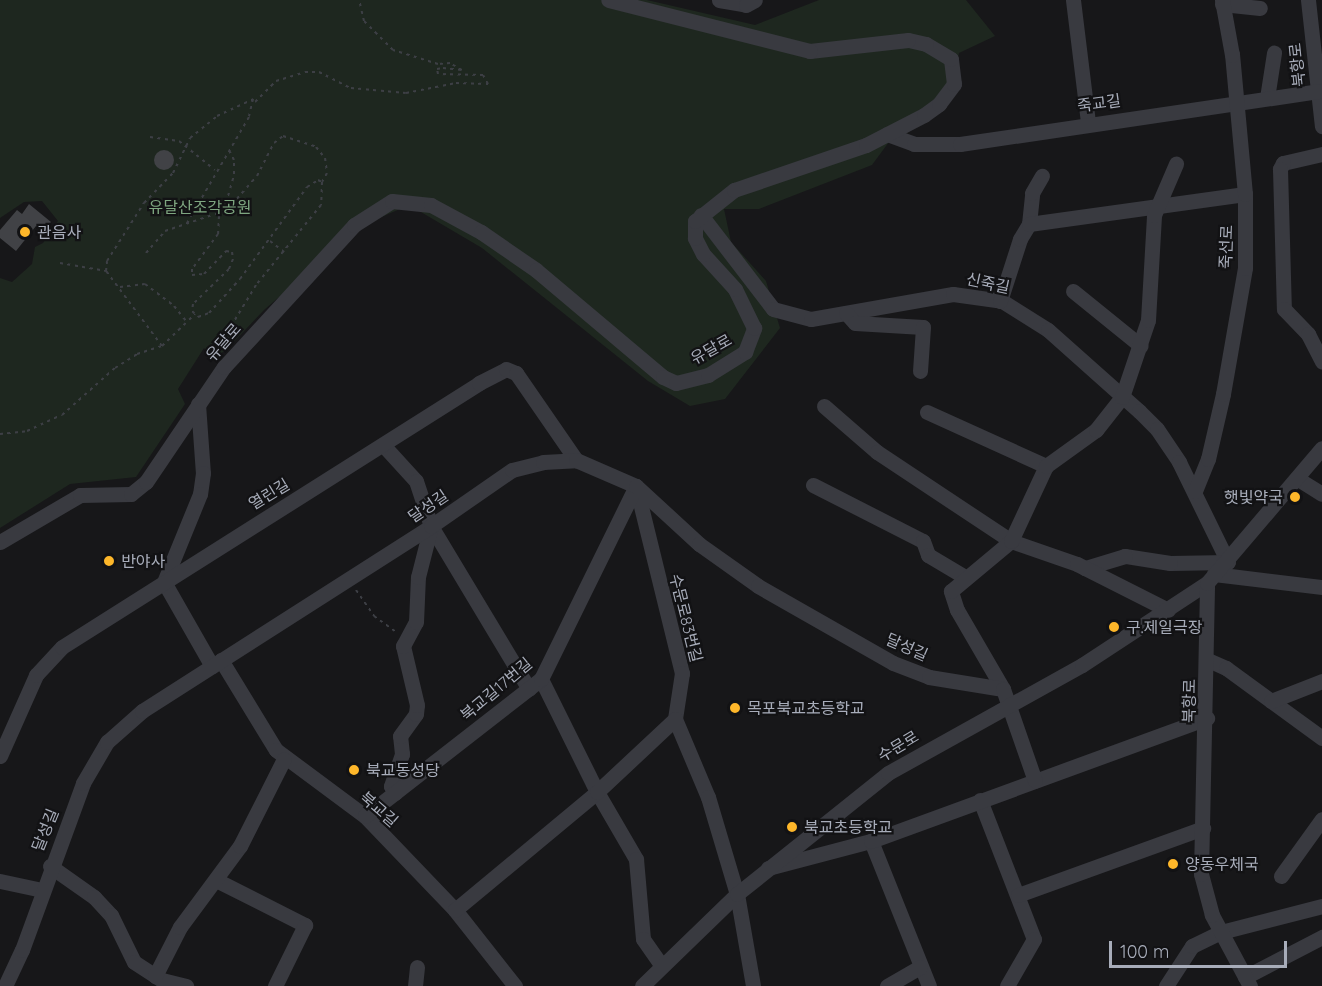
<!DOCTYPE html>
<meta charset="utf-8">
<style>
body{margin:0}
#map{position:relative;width:1322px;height:986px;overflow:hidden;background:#171719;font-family:Quicksand,"Noto Sans KR",sans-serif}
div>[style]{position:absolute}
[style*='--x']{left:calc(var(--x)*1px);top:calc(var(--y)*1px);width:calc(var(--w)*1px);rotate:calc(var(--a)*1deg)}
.green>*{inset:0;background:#1e271f}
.building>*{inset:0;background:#414246}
.round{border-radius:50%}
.path>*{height:2px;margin-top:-1px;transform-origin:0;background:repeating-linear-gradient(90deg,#3d3f45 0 3px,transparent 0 7.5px)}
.minor>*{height:15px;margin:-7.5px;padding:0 7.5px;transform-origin:7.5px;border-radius:7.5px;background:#393a40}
.dots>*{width:16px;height:16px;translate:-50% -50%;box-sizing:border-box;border:3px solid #121214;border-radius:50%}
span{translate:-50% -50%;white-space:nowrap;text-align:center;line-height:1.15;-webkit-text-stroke:4.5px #121214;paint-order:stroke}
.street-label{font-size:16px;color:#a8adba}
.park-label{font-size:16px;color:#7ea680}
.poi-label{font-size:16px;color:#a8adba}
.left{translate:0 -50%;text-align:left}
.right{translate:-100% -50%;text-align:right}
.scale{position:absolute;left:1109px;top:941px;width:178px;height:27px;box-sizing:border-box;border:3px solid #a8adba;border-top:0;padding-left:8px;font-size:18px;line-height:21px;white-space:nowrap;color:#a8adba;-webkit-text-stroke:4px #121214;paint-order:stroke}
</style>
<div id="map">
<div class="green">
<div style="clip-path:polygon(0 0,647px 0,755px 25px,819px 0,966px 0,995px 36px,959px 53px,950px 101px,900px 127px,872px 165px,759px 209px,724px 209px,731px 242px,766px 281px,780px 328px,725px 399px,690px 406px,648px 381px,482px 248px,409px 205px,361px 226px,264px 310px,225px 351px,213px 357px,204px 348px,178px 389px,185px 404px,136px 477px,70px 484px,0 528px,0 278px,12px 282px,32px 264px,35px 247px,43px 243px,58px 221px,42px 201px,24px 202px,0 218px)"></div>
</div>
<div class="building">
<div class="round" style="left:154px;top:150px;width:20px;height:20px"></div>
<div style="clip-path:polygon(29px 204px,51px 222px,43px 232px,36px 226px,16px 251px,0 238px,0 230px,17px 210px,22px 214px)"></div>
</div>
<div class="path">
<div style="--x:255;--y:102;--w:30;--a:-45"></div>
<div style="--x:276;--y:81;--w:30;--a:-17"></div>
<div style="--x:305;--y:72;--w:14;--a:0"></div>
<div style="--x:319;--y:72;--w:36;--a:27"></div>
<div style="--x:351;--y:88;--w:55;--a:5.2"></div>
<div style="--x:406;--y:93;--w:51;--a:-11.3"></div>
<div style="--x:456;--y:83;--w:32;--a:2"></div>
<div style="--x:488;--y:84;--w:10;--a:-119"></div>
<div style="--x:483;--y:75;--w:45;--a:-178.7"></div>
<div style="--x:438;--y:74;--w:5;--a:-101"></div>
<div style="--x:437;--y:69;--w:6;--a:-9"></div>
<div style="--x:443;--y:68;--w:19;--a:6"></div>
<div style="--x:462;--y:70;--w:14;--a:-150"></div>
<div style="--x:450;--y:63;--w:12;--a:175"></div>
<div style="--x:438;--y:64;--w:47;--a:-162.7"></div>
<div style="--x:393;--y:50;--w:41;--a:-135"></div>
<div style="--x:364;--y:21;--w:22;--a:-103"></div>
<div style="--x:150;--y:137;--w:29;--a:8"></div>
<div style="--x:179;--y:141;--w:46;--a:38.9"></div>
<div style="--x:224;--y:210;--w:37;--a:-74"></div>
<div style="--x:234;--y:174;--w:14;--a:-90"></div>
<div style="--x:234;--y:160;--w:11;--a:-117"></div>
<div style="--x:219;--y:216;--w:18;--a:93"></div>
<div style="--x:218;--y:234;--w:44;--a:126.6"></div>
<div style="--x:192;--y:269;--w:6;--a:90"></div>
<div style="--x:192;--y:275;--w:12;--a:-5"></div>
<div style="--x:204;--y:274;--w:32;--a:-46"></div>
<div style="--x:226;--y:251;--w:6;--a:9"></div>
<div style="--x:232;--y:252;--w:7;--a:82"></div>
<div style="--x:233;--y:259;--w:11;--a:112"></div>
<div style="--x:229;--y:269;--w:50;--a:135.8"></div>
<div style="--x:193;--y:304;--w:7;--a:98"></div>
<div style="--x:192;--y:311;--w:8;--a:45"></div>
<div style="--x:198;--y:317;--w:12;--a:-20"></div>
<div style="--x:209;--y:313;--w:46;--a:-47.6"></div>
<div style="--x:240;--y:279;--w:114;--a:-53.9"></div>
<div style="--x:307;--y:187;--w:13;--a:-32"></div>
<div style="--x:318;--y:180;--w:4;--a:27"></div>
<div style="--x:322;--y:182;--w:23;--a:92"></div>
<div style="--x:321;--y:205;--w:103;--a:129.1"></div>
<div style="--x:256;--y:285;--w:44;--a:121.2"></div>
<div style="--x:233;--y:323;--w:25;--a:111"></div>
<div style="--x:270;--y:241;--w:18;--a:38"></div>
<div style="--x:146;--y:253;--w:29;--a:-49"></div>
<div style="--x:165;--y:231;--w:65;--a:-18.7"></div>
<div style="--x:227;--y:210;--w:45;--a:-48.6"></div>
<div style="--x:257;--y:176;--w:37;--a:-63"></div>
<div style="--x:274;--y:143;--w:11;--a:-38"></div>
<div style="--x:283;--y:136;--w:35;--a:18"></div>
<div style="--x:316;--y:147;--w:14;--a:51"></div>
<div style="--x:325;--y:158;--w:15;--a:82"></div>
<div style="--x:327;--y:173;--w:10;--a:119"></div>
<div style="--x:60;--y:263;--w:47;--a:9.9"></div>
<div style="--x:120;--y:287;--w:25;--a:-7"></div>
<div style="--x:145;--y:284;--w:36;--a:37"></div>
<div style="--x:174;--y:306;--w:22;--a:51"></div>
<div style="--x:162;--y:346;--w:94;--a:-126.7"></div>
<div style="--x:106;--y:271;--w:10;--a:-84"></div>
<div style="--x:107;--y:261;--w:69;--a:-57.5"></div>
<div style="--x:144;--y:203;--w:42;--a:-46"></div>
<div style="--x:173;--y:173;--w:39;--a:-64"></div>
<div style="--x:190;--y:138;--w:35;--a:-39"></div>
<div style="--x:217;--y:116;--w:40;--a:-25"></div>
<div style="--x:253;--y:99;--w:18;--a:103"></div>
<div style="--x:249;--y:117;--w:125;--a:120.3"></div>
<div style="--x:0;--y:434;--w:27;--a:-6"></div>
<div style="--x:27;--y:431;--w:38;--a:-25"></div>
<div style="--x:62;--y:415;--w:71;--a:-41.6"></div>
<div style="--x:115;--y:368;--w:26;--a:-32"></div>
<div style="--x:137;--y:354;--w:26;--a:-18"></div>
<div style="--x:162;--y:346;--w:46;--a:-44.1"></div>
<div style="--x:356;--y:590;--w:32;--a:55"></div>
<div style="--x:374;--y:616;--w:29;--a:36"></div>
</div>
<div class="minor">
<div style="--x:719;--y:0;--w:27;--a:10"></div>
<div style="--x:746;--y:5;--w:10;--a:-29"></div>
<div style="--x:1073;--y:0;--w:124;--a:83"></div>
<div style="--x:1308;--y:0;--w:127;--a:83.7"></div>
<div style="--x:1222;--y:4;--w:38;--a:6"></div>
<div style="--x:1267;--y:98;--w:46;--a:-81.2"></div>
<div style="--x:887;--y:134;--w:29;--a:20"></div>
<div style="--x:914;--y:144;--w:46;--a:0"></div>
<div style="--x:960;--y:144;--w:362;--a:-8.4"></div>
<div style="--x:1322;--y:154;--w:40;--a:167"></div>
<div style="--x:1283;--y:163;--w:7;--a:117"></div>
<div style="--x:1280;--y:169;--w:140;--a:88.4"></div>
<div style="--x:1284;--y:309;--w:35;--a:46"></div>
<div style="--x:1308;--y:334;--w:31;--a:63"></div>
<div style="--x:701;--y:215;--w:118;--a:52.5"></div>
<div style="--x:773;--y:309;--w:39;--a:15"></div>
<div style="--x:811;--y:319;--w:144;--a:-10"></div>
<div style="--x:953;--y:294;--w:49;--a:8.1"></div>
<div style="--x:1002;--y:301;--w:54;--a:32.2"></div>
<div style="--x:1048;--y:330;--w:122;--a:41.7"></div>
<div style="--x:1139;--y:411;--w:25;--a:45"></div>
<div style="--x:1157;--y:429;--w:40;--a:56"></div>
<div style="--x:1179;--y:462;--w:111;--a:63.9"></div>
<div style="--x:1228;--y:562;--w:58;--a:179"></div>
<div style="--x:1170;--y:563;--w:46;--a:-171.2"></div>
<div style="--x:1125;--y:556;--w:42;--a:163.3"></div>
<div style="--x:1029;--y:224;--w:31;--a:-84"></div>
<div style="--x:1032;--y:193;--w:20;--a:-60"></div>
<div style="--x:1073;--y:291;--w:87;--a:39"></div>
<div style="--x:1000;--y:301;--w:65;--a:-72.1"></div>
<div style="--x:1020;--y:239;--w:17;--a:-59"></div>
<div style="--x:1029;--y:224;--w:218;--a:-7.9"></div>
<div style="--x:846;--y:313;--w:13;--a:48"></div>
<div style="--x:855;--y:323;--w:68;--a:3.4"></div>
<div style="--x:923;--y:327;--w:44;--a:93.9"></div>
<div style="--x:198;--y:404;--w:69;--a:85.9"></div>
<div style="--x:203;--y:473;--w:21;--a:98"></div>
<div style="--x:200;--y:494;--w:95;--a:112.2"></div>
<div style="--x:164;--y:582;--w:97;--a:60.3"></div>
<div style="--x:824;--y:406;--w:70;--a:41"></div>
<div style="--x:877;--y:452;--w:161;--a:33.6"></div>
<div style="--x:1011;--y:541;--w:70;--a:19.2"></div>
<div style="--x:1077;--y:564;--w:102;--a:26.8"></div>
<div style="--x:927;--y:412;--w:131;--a:24.4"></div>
<div style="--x:384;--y:446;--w:47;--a:47.6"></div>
<div style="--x:416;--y:481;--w:47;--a:71.6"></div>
<div style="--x:431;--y:526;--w:190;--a:59"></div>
<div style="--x:1298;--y:479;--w:28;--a:32"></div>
<div style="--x:813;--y:485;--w:123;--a:27"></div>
<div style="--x:923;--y:541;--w:15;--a:70"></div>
<div style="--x:928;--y:555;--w:43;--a:30.7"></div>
<div style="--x:636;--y:486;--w:193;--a:76.2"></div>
<div style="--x:682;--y:673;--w:47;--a:98.7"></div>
<div style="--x:675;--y:719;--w:85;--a:67.1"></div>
<div style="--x:708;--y:797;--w:101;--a:73.4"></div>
<div style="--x:737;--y:894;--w:93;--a:80.1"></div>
<div style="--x:1195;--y:491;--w:35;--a:-68"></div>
<div style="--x:1208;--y:459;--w:67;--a:-77"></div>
<div style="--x:1223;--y:394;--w:128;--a:-80.1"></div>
<div style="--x:1245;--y:268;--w:74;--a:-90"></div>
<div style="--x:1245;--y:194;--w:140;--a:-95.3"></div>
<div style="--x:1232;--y:55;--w:56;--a:-100.3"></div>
<div style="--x:0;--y:542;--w:93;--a:-30.4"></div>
<div style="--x:80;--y:495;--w:51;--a:-1.1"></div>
<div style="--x:131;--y:494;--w:19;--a:-39"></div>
<div style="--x:146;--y:482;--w:139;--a:-55.9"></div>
<div style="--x:224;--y:367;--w:193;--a:-47.5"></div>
<div style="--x:354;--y:225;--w:45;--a:-32.3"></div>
<div style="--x:392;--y:201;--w:39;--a:6"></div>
<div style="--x:431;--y:205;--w:57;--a:28.4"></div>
<div style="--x:481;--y:232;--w:67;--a:34.6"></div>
<div style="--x:536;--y:270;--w:166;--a:40.1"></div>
<div style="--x:663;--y:377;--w:14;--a:25"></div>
<div style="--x:676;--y:383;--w:33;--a:-14"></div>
<div style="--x:708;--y:375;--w:44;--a:-31.9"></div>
<div style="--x:745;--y:352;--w:26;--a:-69"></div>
<div style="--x:754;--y:328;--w:43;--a:-116"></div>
<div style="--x:735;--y:289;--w:47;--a:-132.4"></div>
<div style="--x:703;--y:254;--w:18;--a:-117"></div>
<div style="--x:695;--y:238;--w:17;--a:-90"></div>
<div style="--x:695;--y:221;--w:50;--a:-38.5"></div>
<div style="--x:734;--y:190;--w:139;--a:-18.8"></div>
<div style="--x:866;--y:145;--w:65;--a:-27.3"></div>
<div style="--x:924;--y:115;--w:19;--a:-36"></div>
<div style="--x:939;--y:104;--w:25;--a:-53"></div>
<div style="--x:954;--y:84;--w:25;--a:-97"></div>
<div style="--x:951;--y:59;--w:29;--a:-149"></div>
<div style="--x:926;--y:44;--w:18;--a:-167"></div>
<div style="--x:908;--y:40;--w:99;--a:173.6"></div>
<div style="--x:810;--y:51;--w:208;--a:-165.8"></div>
<div style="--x:1214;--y:574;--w:109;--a:6.9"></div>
<div style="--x:221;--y:660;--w:105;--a:58.6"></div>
<div style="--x:276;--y:750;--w:111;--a:36.6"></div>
<div style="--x:365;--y:816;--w:130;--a:46.2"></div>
<div style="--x:455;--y:910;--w:97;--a:51.7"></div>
<div style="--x:1208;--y:660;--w:20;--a:24"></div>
<div style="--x:1226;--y:668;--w:119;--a:36.1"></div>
<div style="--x:541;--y:679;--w:126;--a:63.6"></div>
<div style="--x:597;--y:792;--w:78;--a:59.8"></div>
<div style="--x:636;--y:859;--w:80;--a:85"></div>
<div style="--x:643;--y:939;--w:32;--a:55"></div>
<div style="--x:1003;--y:689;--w:91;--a:-120.2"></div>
<div style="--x:957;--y:610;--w:20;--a:-108"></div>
<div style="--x:951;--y:591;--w:78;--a:-39.8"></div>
<div style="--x:1011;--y:541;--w:83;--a:-65"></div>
<div style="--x:1046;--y:466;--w:62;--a:-35.8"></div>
<div style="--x:1096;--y:430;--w:42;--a:-51.8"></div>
<div style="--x:1122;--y:397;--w:81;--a:-71.3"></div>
<div style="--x:1148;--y:320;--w:105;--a:-86.7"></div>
<div style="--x:1154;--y:215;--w:56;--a:-66.7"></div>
<div style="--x:1271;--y:701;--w:55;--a:-21.4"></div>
<div style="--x:0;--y:756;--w:89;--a:-66"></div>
<div style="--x:36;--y:675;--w:38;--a:-47"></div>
<div style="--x:62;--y:647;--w:494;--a:-32.3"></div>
<div style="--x:479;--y:383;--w:30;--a:-27"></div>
<div style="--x:506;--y:369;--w:11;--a:22"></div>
<div style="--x:516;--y:373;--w:106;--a:55.4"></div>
<div style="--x:395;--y:793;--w:8;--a:-120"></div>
<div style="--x:391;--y:786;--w:34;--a:-71"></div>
<div style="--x:402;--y:754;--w:18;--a:-96"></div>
<div style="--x:400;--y:736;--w:27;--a:-54"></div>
<div style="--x:416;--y:714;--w:9;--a:-84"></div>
<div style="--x:417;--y:705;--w:61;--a:-103.3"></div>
<div style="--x:403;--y:646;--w:27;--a:-62"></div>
<div style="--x:416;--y:622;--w:45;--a:-87.5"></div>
<div style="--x:418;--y:577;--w:53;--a:-75.7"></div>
<div style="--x:980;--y:800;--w:149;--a:68.8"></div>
<div style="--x:1034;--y:939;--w:54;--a:119.9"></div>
<div style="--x:365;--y:816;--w:223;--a:-37.9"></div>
<div style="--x:541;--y:679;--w:215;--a:-63.8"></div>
<div style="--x:871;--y:841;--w:156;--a:68.2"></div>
<div style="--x:50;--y:866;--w:54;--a:35.2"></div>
<div style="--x:94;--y:897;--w:25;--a:47"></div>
<div style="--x:111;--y:915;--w:52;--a:63.9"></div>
<div style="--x:134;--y:962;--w:33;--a:33"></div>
<div style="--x:162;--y:980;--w:25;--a:14"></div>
<div style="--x:768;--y:868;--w:106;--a:-14.7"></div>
<div style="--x:871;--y:841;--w:358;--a:-20.1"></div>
<div style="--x:1281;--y:876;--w:70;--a:-54.3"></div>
<div style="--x:216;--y:880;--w:100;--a:26.8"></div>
<div style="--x:305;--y:925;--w:68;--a:116.2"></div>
<div style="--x:0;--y:881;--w:43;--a:12.1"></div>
<div style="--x:1018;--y:895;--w:197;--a:-19.9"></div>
<div style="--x:455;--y:910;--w:185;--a:-39.7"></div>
<div style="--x:597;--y:792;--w:107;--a:-43.1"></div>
<div style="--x:155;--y:976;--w:55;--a:-63"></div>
<div style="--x:180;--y:927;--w:101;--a:-53.5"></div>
<div style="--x:240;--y:846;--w:97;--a:-63.2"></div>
<div style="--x:1245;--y:977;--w:87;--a:-27.5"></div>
<div style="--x:5;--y:986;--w:40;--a:-65"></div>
<div style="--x:22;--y:950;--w:178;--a:-69.9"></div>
<div style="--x:83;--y:783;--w:48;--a:-59.7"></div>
<div style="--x:107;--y:742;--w:47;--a:-41.5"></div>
<div style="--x:142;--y:711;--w:343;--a:-32.6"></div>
<div style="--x:431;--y:526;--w:98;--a:-34.7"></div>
<div style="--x:512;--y:470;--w:32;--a:-14"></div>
<div style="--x:543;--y:462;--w:33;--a:-3"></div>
<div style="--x:576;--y:460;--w:65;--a:23.4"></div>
<div style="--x:636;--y:486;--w:86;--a:42.6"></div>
<div style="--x:699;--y:544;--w:72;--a:35.4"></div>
<div style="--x:758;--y:586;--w:155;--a:29.7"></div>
<div style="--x:893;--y:663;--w:39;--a:21"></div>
<div style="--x:929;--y:677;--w:75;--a:9.2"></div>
<div style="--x:1003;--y:689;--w:97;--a:70.8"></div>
<div style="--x:415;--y:986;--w:19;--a:-84"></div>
<div style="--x:642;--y:986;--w:132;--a:-44.1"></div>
<div style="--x:737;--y:894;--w:193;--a:-38.7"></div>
<div style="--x:888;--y:773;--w:222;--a:-29.1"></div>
<div style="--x:1082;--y:665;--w:149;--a:-33.3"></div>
<div style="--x:887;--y:986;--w:38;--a:-30"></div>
<div style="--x:1166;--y:986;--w:48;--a:-57"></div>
<div style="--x:1192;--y:946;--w:32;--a:-26"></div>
<div style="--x:1221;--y:932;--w:104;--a:-14.4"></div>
<div style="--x:1250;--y:986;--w:81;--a:-118.2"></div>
<div style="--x:1212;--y:915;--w:42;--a:-105"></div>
<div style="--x:1201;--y:874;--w:291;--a:-88.8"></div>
<div style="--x:1207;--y:583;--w:177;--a:-49.6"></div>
</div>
<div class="dots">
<div style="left:25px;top:232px;background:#feb72a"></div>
<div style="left:1295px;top:497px;background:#feb72a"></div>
<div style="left:109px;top:561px;background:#feb72a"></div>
<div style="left:1114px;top:627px;background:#feb72a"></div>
<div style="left:735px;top:708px;background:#feb72a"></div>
<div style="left:354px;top:770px;background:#feb72a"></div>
<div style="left:792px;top:827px;background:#feb72a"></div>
<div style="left:1173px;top:864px;background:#feb72a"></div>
</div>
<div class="street-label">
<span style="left:1297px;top:65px;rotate:-96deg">북항로</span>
<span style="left:1099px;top:103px;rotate:-8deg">죽교길</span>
<span style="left:1226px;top:247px;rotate:-88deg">죽선로</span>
<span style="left:988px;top:283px;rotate:12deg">신죽길</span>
<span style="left:223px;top:342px;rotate:-49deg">유달로</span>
<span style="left:711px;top:349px;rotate:-29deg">유달로</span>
<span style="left:269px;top:494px;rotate:-31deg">열린길</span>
<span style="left:428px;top:506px;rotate:-34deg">달성길</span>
<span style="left:686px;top:618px;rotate:76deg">수문로83번길</span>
<span style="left:907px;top:647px;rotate:24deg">달성길</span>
<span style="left:496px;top:689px;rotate:-40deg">북교길17번길</span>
<span style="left:1189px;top:701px;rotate:-89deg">북항로</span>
<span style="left:898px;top:746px;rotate:-31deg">수문로</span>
<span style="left:379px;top:809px;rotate:41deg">북교길</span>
<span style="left:45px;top:830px;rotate:-68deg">달성길</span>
</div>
<div class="park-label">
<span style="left:200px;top:207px">유달산조각공원</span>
</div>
<div class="poi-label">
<span class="left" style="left:37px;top:232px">관음사</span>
<span class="right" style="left:1283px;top:497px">햇빛약국</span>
<span class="left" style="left:121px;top:561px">반야사</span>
<span class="left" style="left:1126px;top:627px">구.제일극장</span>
<span class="left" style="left:747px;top:708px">목포북교초등학교</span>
<span class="left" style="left:366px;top:770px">북교동성당</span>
<span class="left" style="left:804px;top:827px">북교초등학교</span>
<span class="left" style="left:1185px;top:864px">양동우체국</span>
</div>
<div class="scale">100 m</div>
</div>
